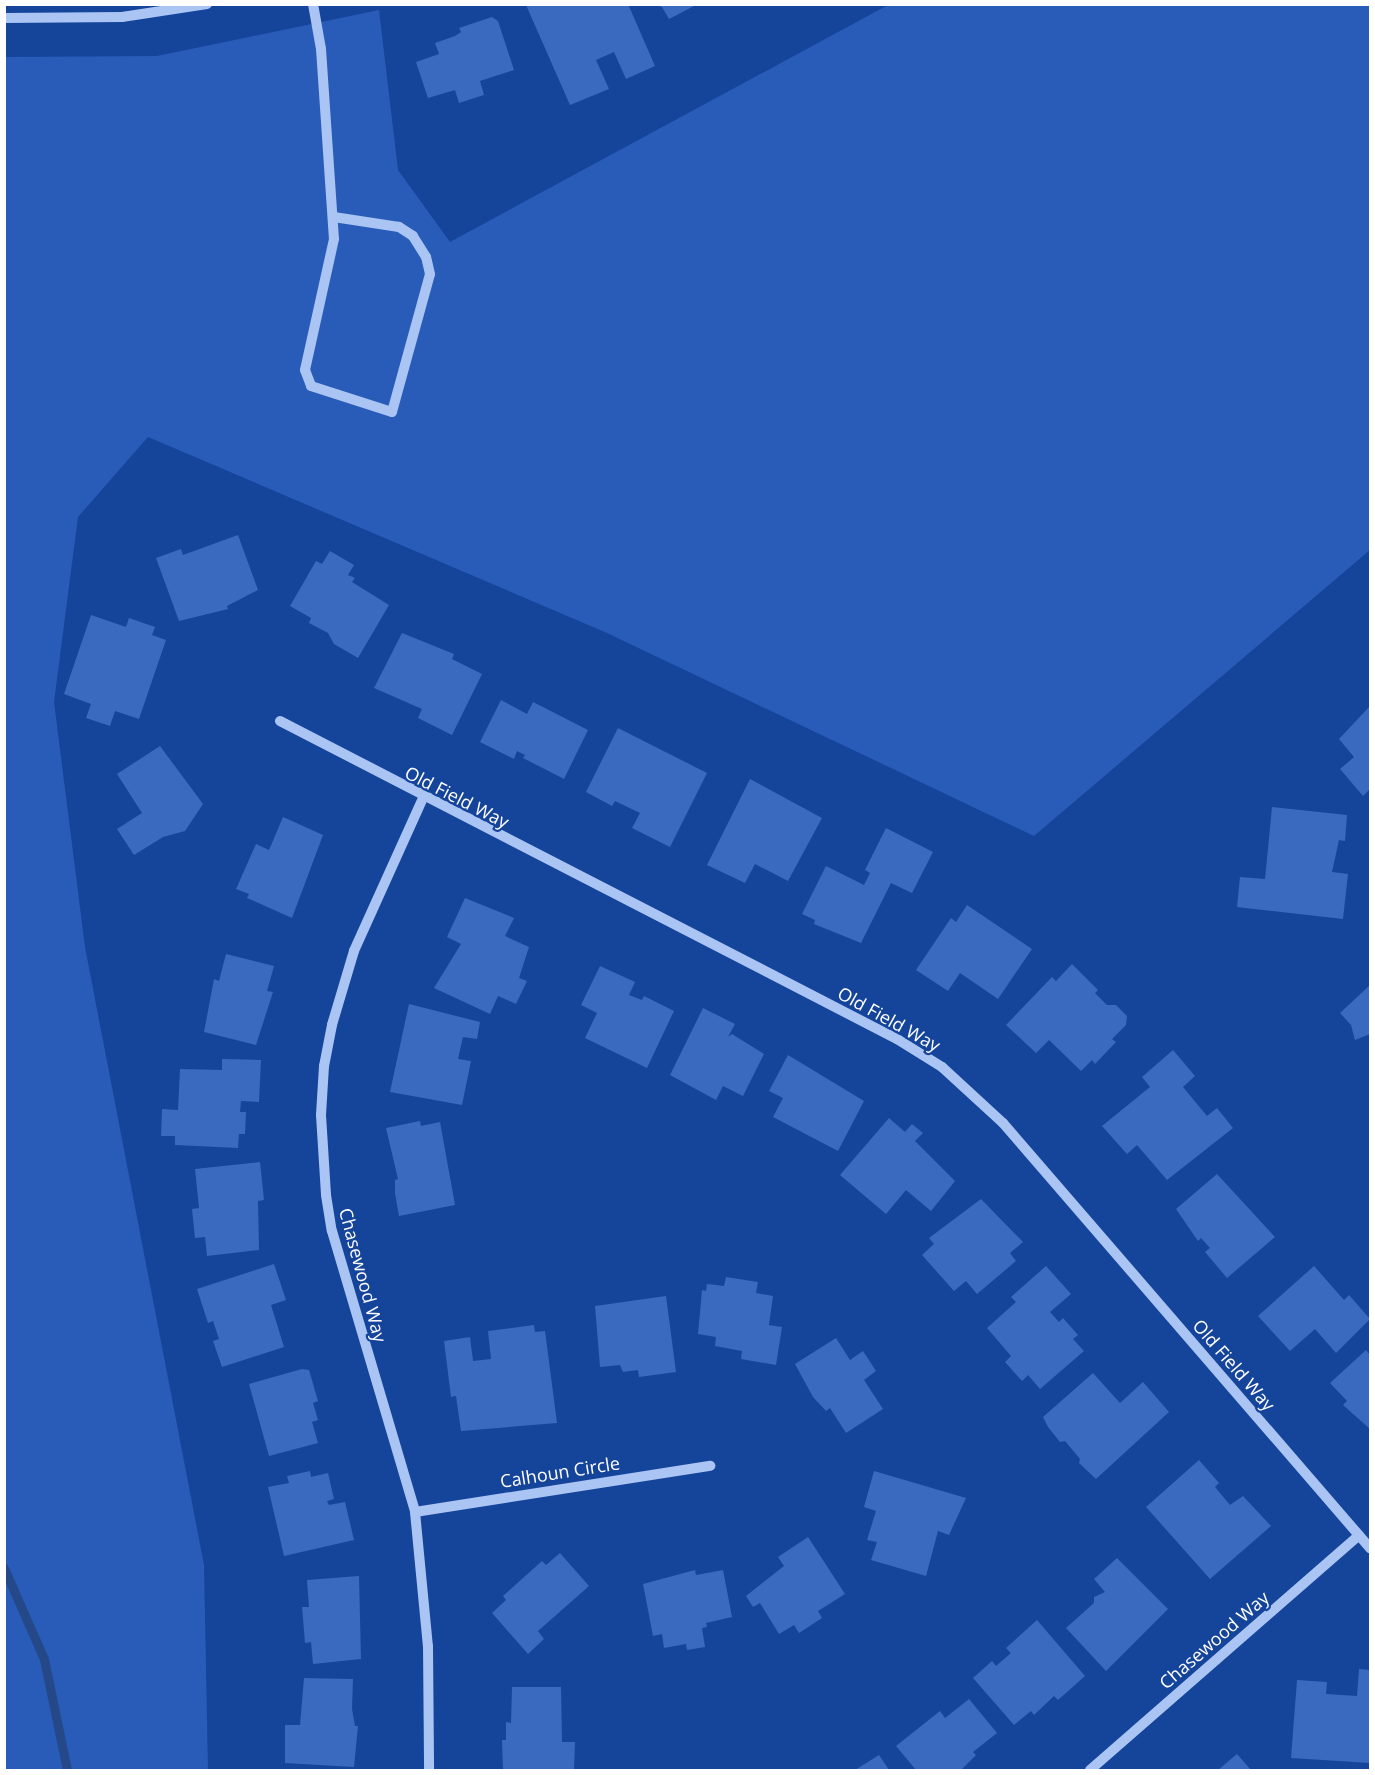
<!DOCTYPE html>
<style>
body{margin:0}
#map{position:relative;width:1375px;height:1775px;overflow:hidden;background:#15449b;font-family:"Open Sans",sans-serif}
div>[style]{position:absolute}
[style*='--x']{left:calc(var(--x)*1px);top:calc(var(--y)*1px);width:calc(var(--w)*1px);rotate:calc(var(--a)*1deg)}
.green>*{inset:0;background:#285cb8}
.stream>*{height:9px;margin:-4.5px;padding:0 4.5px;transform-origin:4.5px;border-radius:4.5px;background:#254889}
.building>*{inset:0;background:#396ac0}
.minor>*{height:10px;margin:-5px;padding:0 5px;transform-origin:5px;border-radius:5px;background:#aac4f3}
span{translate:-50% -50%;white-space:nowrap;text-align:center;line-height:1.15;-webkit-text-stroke:4.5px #15449b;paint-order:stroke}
.street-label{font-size:18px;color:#fff}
.frame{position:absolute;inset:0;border:6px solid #fff;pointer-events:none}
</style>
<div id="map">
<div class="green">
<div style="clip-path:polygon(888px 5px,1370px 5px,1370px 550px,1034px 836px,607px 633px,148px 437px,78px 517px,54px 702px,85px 947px,204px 1565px,208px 1770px,5px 1770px,4px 57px,157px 56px,379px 10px,398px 170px,450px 242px)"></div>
</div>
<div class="stream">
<div style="--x:4;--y:1568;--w:99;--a:66.3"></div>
<div style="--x:44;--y:1659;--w:113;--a:78.3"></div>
</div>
<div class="building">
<div style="clip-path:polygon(628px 4px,655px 66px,626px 79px,614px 52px,596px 60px,609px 89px,570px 105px,526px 5px)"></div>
<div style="clip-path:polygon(654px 4px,698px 4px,669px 19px,662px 7px)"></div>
<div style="clip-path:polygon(492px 17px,498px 21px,514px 70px,480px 81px,484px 95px,459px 103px,455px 90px,428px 98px,416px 62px,439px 54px,435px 43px,455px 36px,461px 32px,459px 28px)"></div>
<div style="clip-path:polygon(238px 535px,258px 590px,227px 606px,228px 609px,179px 621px,156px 558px,181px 549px,183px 555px)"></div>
<div style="clip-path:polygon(330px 551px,354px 565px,348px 575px,355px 578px,352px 582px,389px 605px,358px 658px,334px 644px,328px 633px,309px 623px,311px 618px,290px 606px,316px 561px,322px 564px)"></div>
<div style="clip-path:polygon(91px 615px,126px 627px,129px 618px,155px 627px,152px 635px,166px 640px,139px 719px,115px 711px,110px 726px,86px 718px,91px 704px,64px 694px)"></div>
<div style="clip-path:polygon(402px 633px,454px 654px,452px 659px,482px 674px,452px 735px,418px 718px,422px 709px,374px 688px)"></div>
<div style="clip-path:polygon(501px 700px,527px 714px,533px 702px,588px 730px,564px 779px,523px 758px,525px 755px,517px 751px,514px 759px,480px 742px)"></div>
<div style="clip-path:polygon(1370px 706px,1370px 789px,1363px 796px,1340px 769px,1354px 757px,1339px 739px)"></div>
<div style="clip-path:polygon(618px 728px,707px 773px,670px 847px,632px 828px,640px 813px,615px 801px,612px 806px,586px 792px)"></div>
<div style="clip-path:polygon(160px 746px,203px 804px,185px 831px,163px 837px,134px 855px,117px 829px,142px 813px,117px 774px)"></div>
<div style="clip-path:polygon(750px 779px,822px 818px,788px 881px,755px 864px,745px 883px,707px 865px)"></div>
<div style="clip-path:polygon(1272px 807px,1347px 815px,1345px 841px,1339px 840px,1332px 872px,1348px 874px,1343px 919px,1237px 907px,1240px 877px,1265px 879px)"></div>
<div style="clip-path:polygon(283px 817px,323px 835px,292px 918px,247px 898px,249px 894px,236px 889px,256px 844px,269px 850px)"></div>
<div style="clip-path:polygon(886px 828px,933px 852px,912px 893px,891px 883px,861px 943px,814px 924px,815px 920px,802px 914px,826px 866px,864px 885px,870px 873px,865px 870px)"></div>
<div style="clip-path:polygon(465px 898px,514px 918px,505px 936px,529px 947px,519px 978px,527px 981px,516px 1004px,498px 996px,490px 1014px,434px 988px,461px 944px,447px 937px)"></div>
<div style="clip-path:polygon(967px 905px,1032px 949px,998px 999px,960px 973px,948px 991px,916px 970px,951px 918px,956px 922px)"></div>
<div style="clip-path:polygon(226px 954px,274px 966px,267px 991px,273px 992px,256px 1045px,204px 1032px,214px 979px,219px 981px)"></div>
<div style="clip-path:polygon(1072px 964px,1098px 990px,1095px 993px,1107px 1005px,1116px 1005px,1127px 1016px,1126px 1025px,1112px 1039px,1116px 1042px,1095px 1064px,1092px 1060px,1081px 1071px,1049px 1040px,1036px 1053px,1006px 1025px,1052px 977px,1056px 981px)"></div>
<div style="clip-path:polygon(600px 966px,635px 982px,629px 995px,642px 1000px,644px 996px,674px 1011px,647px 1068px,585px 1038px,597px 1013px,581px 1005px)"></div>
<div style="clip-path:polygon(1370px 985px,1370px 1034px,1355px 1040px,1351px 1025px,1340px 1013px)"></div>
<div style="clip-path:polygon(409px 1004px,480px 1022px,477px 1039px,463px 1037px,458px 1059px,471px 1061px,462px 1105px,390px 1092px)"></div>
<div style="clip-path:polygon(703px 1008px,735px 1024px,728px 1037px,732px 1034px,764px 1054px,743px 1096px,723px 1086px,716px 1100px,670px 1075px)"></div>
<div style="clip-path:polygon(1173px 1050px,1195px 1076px,1183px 1087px,1207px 1116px,1217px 1108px,1233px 1128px,1167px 1180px,1137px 1145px,1127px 1154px,1102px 1126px,1150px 1087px,1142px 1077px)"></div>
<div style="clip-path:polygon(788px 1055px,864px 1101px,838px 1151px,773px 1117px,783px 1098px,769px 1091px)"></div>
<div style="clip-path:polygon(222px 1059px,261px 1060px,259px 1102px,241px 1101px,240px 1112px,246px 1112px,245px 1134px,239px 1134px,238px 1148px,175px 1145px,175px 1136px,161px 1136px,162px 1109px,178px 1110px,180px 1069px,222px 1070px)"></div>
<div style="clip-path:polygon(889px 1118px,905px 1132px,912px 1124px,923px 1133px,915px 1141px,955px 1181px,931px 1211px,906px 1190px,886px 1214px,840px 1175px)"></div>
<div style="clip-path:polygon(420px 1121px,421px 1126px,440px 1122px,455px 1205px,399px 1216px,395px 1193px,395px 1180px,398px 1179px,386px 1128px)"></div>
<div style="clip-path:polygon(260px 1162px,264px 1200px,258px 1201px,259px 1250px,207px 1256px,205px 1237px,195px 1238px,192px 1209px,199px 1208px,195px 1169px)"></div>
<div style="clip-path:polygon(1217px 1174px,1275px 1237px,1227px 1278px,1205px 1252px,1210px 1248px,1201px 1238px,1198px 1241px,1176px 1209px)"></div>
<div style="clip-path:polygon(981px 1199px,1023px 1242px,1010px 1253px,1016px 1261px,977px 1294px,966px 1281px,954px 1291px,922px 1255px,934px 1244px,929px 1238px)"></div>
<div style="clip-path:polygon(274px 1264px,286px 1300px,271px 1305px,284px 1347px,222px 1367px,213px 1341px,219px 1339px,213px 1321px,208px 1323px,197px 1289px)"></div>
<div style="clip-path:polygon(1046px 1266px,1071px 1294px,1050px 1312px,1059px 1322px,1063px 1318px,1078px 1335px,1073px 1339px,1084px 1351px,1040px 1389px,1028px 1375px,1022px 1381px,1005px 1362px,1011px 1356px,987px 1328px,1016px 1302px,1011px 1297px)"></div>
<div style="clip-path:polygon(1314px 1266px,1344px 1300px,1349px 1295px,1370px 1319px,1336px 1353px,1315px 1329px,1290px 1351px,1258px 1316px)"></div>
<div style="clip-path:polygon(726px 1277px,758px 1282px,756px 1293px,773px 1296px,769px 1325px,782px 1327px,776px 1365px,741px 1359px,742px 1351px,715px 1346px,716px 1337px,698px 1334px,702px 1290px,706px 1291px,707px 1284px,724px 1286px)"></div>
<div style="clip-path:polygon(666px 1296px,676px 1372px,639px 1377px,638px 1370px,623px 1372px,620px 1365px,600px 1367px,595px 1306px)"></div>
<div style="clip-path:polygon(534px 1325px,535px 1332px,545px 1331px,557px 1423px,461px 1431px,456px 1396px,451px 1397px,444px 1341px,470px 1337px,473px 1361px,491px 1359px,488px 1331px)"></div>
<div style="clip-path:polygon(836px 1338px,850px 1360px,863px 1351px,876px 1371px,864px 1380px,883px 1409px,846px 1433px,830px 1408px,826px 1411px,813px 1397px,795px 1364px)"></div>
<div style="clip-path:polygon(1366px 1350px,1370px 1355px,1370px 1429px,1343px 1405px,1347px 1401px,1330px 1383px)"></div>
<div style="clip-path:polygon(302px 1369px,309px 1370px,318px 1401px,313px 1403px,318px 1420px,312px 1422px,318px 1443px,269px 1456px,249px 1384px)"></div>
<div style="clip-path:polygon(1093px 1373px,1120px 1403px,1143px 1382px,1169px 1412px,1096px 1479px,1079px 1463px,1080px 1459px,1065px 1441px,1060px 1442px,1048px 1427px,1043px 1417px)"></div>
<div style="clip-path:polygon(1199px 1460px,1219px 1483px,1215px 1487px,1230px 1505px,1243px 1496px,1271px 1526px,1210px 1579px,1146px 1507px)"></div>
<div style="clip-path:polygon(310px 1471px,311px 1477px,328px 1473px,334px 1499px,327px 1501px,329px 1505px,345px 1502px,354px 1540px,284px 1556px,268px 1487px,289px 1483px,287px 1476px)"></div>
<div style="clip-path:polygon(874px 1471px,966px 1498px,949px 1535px,938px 1531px,926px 1576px,871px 1560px,877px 1542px,867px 1540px,876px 1511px,864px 1507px)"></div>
<div style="clip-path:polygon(808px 1537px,845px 1594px,818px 1611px,822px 1618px,799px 1633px,794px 1625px,779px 1634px,760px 1603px,753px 1607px,746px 1596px,784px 1566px,778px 1557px)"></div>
<div style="clip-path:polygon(560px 1553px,589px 1586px,538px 1631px,544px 1639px,528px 1654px,492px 1613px,506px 1600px,503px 1596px,542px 1561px,546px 1565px)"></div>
<div style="clip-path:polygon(1117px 1558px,1168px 1609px,1106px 1671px,1066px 1628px,1094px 1603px,1094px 1597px,1105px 1592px,1094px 1579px)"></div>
<div style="clip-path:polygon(695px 1570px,696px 1575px,723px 1570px,732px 1617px,706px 1623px,707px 1627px,702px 1628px,705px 1647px,687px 1650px,686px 1644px,664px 1648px,662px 1634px,653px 1636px,643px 1584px)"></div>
<div style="clip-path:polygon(359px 1576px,361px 1659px,313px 1664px,311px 1642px,305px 1643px,302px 1607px,309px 1607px,307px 1580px)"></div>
<div style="clip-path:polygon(1037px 1620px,1085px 1676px,1058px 1700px,1054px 1696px,1034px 1715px,1031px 1711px,1014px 1725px,973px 1678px,992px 1661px,996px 1666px,1011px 1653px,1006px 1648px)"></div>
<div style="clip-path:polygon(1359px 1669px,1370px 1670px,1370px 1763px,1291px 1758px,1297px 1680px,1327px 1682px,1326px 1694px,1357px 1696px)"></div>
<div style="clip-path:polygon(304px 1678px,353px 1679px,352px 1709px,355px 1726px,358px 1726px,354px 1767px,285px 1763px,285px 1725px,300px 1725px)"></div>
<div style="clip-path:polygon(512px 1687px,561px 1687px,562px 1742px,575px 1742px,574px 1770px,503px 1770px,502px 1740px,506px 1740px,506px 1722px,511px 1723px)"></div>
<div style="clip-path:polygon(969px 1699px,997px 1733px,973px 1752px,976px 1755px,961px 1770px,916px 1770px,896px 1746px,940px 1711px,945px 1718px)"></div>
<div style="clip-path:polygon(1237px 1754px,1251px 1770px,1218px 1770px)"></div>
<div style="clip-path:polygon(879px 1755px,889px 1770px,855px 1770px)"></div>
</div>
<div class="minor">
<div style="--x:313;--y:4;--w:46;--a:79.9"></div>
<div style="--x:321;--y:49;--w:190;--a:86.1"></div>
<div style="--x:334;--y:239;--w:134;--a:102.5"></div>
<div style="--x:305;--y:370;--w:17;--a:69"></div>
<div style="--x:311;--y:386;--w:85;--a:17.8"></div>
<div style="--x:392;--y:412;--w:143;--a:-74.6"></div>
<div style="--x:430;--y:274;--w:17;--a:-103"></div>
<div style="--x:426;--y:257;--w:25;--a:-122"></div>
<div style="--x:413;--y:236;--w:17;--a:-147"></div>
<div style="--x:399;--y:227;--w:66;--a:-171.3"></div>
<div style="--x:4;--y:18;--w:118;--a:-0.5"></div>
<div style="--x:122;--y:17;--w:86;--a:-8.7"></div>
<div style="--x:280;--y:721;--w:694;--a:27.27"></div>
<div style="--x:897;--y:1039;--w:53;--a:31.9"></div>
<div style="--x:942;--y:1067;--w:83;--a:42.6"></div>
<div style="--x:1003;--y:1123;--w:562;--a:49.19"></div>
<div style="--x:423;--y:798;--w:168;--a:114.3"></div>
<div style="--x:354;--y:951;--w:77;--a:106.6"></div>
<div style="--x:332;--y:1025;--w:42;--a:101"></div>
<div style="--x:324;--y:1066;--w:49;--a:93.5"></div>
<div style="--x:321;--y:1115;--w:80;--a:86.4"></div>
<div style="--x:326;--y:1195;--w:36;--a:81"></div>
<div style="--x:332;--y:1231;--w:293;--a:73.5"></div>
<div style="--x:415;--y:1512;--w:135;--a:84.5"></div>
<div style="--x:428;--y:1646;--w:124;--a:89.5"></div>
<div style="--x:415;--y:1512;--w:299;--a:-8.9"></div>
<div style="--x:1090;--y:1770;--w:357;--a:-41.1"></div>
</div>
<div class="street-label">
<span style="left:457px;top:797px;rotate:27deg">Old Field Way</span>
<span style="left:889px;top:1019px;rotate:29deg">Old Field Way</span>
<span style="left:363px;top:1275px;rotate:75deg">Chasewood Way</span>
<span style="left:1234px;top:1365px;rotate:49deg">Old Field Way</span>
<span style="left:560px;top:1472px;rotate:-9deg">Calhoun Circle</span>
<span style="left:1214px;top:1640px;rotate:-41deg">Chasewood Way</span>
</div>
<div class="frame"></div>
</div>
